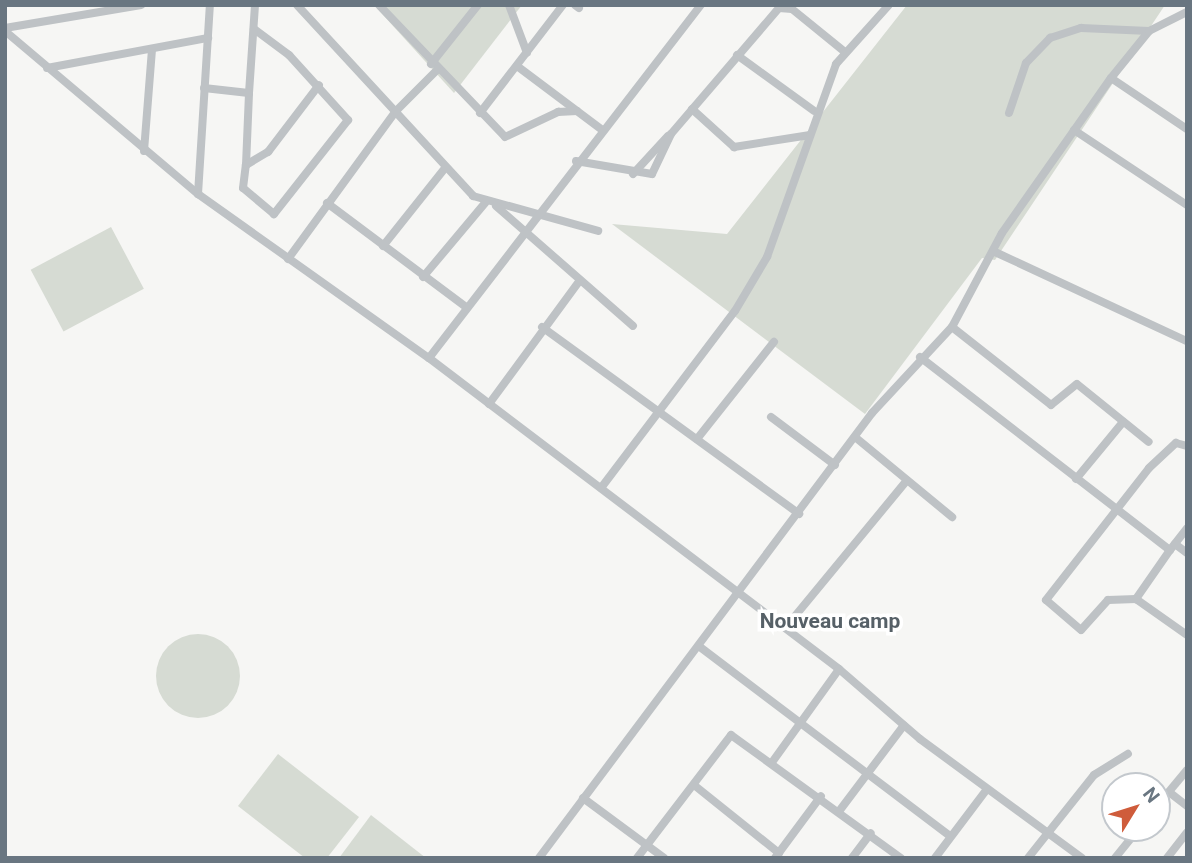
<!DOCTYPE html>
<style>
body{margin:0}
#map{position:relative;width:1192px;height:863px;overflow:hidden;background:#f6f6f4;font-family:Roboto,sans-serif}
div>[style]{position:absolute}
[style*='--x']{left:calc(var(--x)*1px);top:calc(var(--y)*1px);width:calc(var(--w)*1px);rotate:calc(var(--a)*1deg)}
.green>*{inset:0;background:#d6dbd3;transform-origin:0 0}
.round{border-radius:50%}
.minor>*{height:8px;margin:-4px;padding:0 4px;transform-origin:4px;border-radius:4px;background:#bec2c5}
span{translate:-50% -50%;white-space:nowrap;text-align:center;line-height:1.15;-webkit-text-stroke:7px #fff;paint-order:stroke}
.neighbourhood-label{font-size:21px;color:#566067;font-weight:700}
.frame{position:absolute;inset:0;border:7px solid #697681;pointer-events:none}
.north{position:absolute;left:1101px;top:772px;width:70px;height:70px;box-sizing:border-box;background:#fff;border:2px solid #c3c8cd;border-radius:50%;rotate:52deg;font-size:19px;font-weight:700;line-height:28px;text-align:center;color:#697681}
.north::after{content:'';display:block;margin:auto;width:24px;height:32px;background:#cf5c3b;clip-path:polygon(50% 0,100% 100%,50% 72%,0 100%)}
</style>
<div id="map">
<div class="green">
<div style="clip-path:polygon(374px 5px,522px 5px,454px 93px)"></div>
<div style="clip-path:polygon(907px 5px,1165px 5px,995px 260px,982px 258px,865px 414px,612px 224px,727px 234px)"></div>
<div style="left:111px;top:227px;width:70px;height:91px;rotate:62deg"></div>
<div class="round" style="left:156px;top:634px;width:84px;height:84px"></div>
<div style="clip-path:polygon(278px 754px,359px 817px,327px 858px,305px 858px,238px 806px)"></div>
<div style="clip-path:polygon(371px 815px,426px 858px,339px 858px)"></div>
</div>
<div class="minor">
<div style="--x:297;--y:5;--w:260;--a:47.3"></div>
<div style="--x:473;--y:196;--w:130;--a:15.6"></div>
<div style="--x:379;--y:5;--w:182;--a:46.3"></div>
<div style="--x:505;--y:137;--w:59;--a:-25.3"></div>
<div style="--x:558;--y:112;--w:19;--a:-3"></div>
<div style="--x:509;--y:5;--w:51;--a:69.4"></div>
<div style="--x:575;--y:5;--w:5;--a:37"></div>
<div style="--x:5;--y:28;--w:138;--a:-9.6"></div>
<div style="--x:254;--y:29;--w:44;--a:36.6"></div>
<div style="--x:289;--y:55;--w:88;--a:47.8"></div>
<div style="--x:348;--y:120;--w:120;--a:128.2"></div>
<div style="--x:274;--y:214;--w:40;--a:-140"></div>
<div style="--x:243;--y:188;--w:23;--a:-83"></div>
<div style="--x:246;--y:165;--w:72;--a:-87.6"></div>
<div style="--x:249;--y:93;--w:88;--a:-86.1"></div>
<div style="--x:5;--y:31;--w:253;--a:40.2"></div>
<div style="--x:198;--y:194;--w:283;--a:35.4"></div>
<div style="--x:429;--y:358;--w:515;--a:37.18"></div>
<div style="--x:737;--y:55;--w:95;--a:36"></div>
<div style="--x:431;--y:64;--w:75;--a:-51.5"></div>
<div style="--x:517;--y:66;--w:105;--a:36.9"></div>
<div style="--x:47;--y:68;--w:164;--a:-10.6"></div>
<div style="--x:1111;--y:78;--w:92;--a:33.9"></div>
<div style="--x:204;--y:88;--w:45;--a:6.3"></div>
<div style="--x:692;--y:109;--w:57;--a:42.1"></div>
<div style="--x:734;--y:147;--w:77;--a:-9"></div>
<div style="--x:480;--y:113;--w:136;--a:-52.5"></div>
<div style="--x:1009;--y:113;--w:53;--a:-71.2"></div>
<div style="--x:1026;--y:63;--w:35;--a:-46"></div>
<div style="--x:1050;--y:38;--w:33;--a:-18"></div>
<div style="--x:1081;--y:28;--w:68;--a:2.5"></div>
<div style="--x:1074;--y:130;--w:136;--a:33.6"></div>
<div style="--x:144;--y:151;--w:102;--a:-85.5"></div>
<div style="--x:576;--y:161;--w:77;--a:9.7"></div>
<div style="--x:652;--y:174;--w:44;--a:-64.6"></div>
<div style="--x:671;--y:134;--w:166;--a:-49.4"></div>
<div style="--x:779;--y:8;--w:13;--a:4"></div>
<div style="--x:792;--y:9;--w:68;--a:39.1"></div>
<div style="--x:246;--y:165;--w:26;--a:-31"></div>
<div style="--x:268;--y:152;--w:84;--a:-52.7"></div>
<div style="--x:633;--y:174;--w:52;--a:-47.4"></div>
<div style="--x:198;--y:194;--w:189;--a:-86.4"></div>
<div style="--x:327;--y:203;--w:174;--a:36.8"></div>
<div style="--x:496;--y:206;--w:182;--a:41.2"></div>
<div style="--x:383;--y:246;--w:100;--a:-51.5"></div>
<div style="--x:995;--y:252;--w:212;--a:24.9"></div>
<div style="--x:288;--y:259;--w:183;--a:-53.9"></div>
<div style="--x:396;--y:111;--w:58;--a:-45"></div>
<div style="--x:423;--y:277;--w:97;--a:-50"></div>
<div style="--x:542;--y:327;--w:318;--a:36"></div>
<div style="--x:952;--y:327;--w:126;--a:38.2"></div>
<div style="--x:1051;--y:405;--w:33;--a:-39"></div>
<div style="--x:1077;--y:384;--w:92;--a:38.9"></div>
<div style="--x:920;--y:357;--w:316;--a:37.7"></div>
<div style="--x:1170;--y:550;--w:28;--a:-52"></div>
<div style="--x:429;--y:358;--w:446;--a:-52.4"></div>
<div style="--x:489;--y:404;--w:150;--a:-53.7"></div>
<div style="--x:771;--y:417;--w:80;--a:36.9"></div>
<div style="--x:855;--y:437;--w:126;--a:39.5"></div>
<div style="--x:697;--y:439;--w:124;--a:-51.6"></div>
<div style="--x:1076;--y:479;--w:74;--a:-50.5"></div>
<div style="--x:601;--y:488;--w:222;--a:-52.9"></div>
<div style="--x:735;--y:311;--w:63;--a:-59.3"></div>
<div style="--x:767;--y:257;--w:205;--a:-70.3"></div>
<div style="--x:836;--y:64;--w:79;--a:-48.1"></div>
<div style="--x:1175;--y:544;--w:15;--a:37"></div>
<div style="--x:1170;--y:550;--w:60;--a:124.8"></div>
<div style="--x:1136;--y:599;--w:62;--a:35.2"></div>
<div style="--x:1136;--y:599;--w:28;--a:178"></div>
<div style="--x:1108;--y:600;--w:40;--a:132"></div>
<div style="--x:1081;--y:630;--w:46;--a:-139.4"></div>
<div style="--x:1046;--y:600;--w:167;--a:-52"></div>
<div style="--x:1149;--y:468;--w:37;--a:-43"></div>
<div style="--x:1176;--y:443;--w:11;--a:15"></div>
<div style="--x:786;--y:627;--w:190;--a:-50.5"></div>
<div style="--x:700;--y:647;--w:313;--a:37.1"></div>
<div style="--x:773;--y:761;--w:113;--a:-54.3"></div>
<div style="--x:839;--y:669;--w:107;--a:40.8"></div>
<div style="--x:920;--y:739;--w:201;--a:36.3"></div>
<div style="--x:694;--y:785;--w:109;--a:38.7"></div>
<div style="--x:1169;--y:792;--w:23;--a:38"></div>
<div style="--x:583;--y:798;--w:101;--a:36.5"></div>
<div style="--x:1157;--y:806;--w:47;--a:-50.2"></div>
<div style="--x:840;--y:810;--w:106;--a:-53"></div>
<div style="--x:539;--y:858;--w:556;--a:-53.19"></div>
<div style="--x:872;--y:413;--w:117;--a:-47.1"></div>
<div style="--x:952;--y:327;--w:106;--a:-62"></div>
<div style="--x:1002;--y:233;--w:189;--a:-54.9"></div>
<div style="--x:1111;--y:78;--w:60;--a:-51"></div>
<div style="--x:1149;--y:31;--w:42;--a:-26.6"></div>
<div style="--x:637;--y:858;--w:155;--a:-52.6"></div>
<div style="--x:731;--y:735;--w:210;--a:35.9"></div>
<div style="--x:775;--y:858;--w:77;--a:-53.4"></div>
<div style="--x:852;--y:858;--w:31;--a:-53"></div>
<div style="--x:935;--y:858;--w:86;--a:-53"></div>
<div style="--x:1028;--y:858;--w:106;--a:-51.5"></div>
<div style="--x:1094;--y:775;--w:40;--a:-32"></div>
<div style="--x:1115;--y:858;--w:38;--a:-51"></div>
<div style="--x:1167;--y:858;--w:33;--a:-52"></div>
</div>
<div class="neighbourhood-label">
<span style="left:830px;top:621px">Nouveau camp</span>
</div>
<div class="frame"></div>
<div class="north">N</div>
</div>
